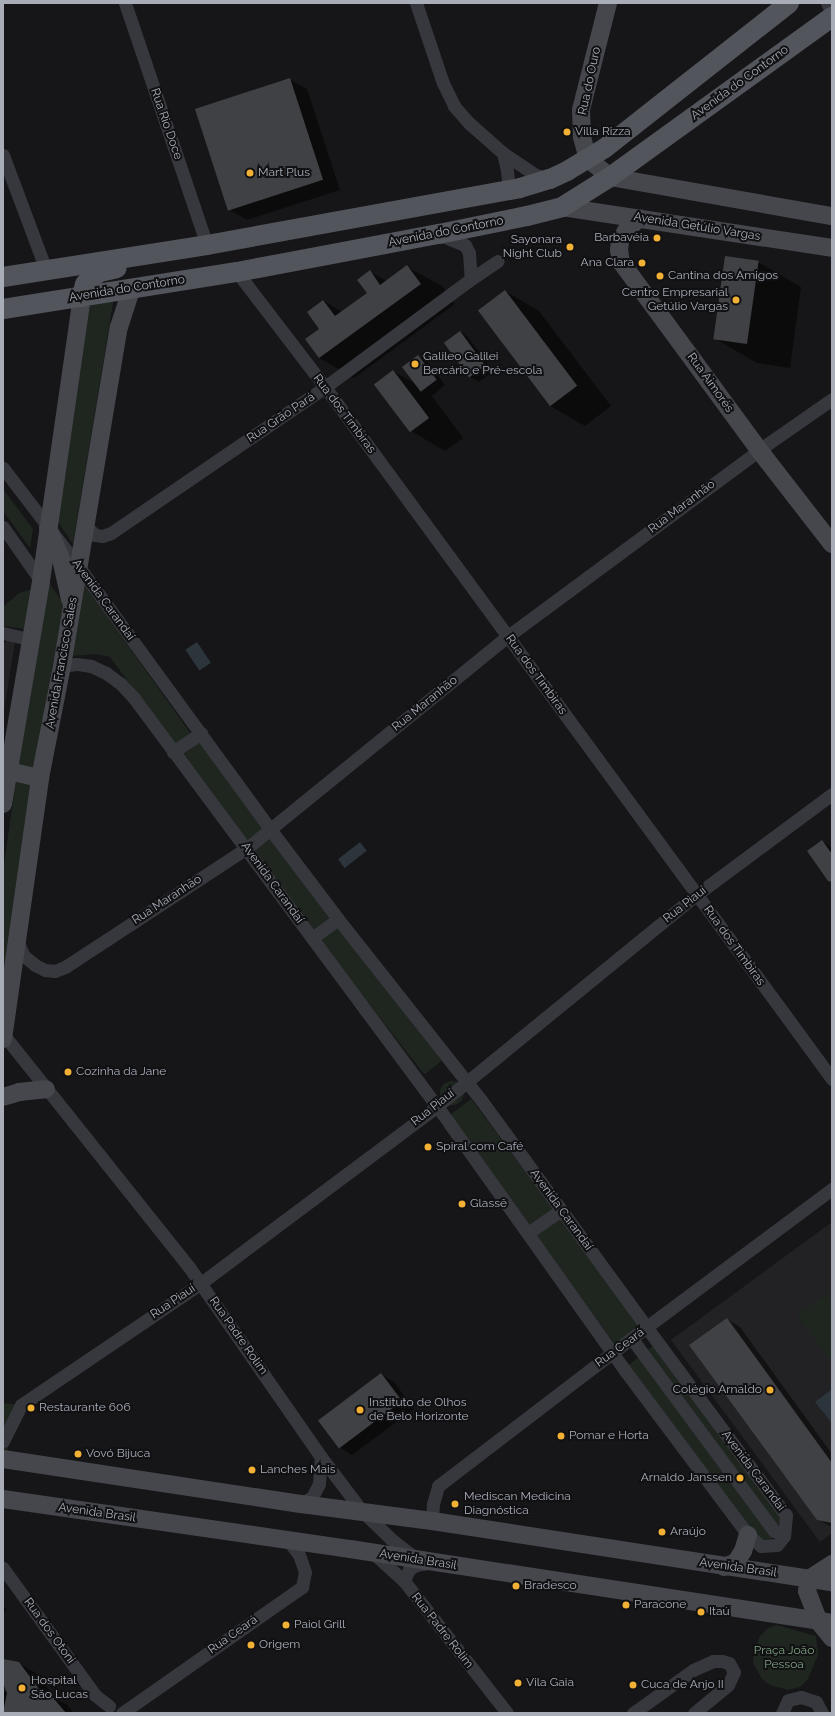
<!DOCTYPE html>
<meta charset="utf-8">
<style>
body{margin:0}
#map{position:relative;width:835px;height:1716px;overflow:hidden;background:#161618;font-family:Raleway,sans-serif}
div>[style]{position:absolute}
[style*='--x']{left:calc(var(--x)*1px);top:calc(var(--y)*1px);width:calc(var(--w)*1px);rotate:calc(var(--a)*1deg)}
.built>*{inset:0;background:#222225}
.green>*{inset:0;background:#1e261f;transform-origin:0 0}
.round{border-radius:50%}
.water>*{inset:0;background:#2c353c;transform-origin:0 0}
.shadow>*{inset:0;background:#0007}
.building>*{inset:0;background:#404145;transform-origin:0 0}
.street>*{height:13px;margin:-6.5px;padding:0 6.5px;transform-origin:6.5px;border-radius:6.5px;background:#37383d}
.secondary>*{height:18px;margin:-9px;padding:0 9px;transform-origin:9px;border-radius:9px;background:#45474d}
.primary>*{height:20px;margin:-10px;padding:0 10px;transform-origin:10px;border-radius:10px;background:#53555c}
.dots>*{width:11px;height:11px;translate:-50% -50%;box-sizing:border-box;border:2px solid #111113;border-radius:50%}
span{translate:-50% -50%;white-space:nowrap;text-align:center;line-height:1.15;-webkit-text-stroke:4px #111113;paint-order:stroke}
.street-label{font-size:12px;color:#a8adb8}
.poi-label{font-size:12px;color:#a8adb8}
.left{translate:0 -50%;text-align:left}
.right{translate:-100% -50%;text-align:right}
.park-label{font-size:12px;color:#7fa381}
.frame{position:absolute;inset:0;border:4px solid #a8adb8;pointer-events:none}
</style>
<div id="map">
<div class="built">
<div style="clip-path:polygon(10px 638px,15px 642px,3px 717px,3px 644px)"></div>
<div style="clip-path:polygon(832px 1222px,832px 1533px,820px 1542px,671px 1340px)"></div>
</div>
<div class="green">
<div style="clip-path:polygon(114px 297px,73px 544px,56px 519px,89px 303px)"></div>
<div style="clip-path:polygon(3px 489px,33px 529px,30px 548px,3px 511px)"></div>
<div style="clip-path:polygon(50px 584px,64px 604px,34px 766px,3px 994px,3px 870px,38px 631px,4px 626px,3px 607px,19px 593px)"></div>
<div style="clip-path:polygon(84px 584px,191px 734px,175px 745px,110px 657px,96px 654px,71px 656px)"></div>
<div style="left:200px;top:742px;width:107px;height:23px;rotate:53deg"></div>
<div style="left:269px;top:835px;width:104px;height:21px;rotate:53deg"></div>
<div style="left:337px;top:927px;width:170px;height:22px;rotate:52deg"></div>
<div class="round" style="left:440px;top:1081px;width:24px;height:24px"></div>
<div style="clip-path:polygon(471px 1099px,554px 1209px,529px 1227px,450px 1115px)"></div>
<div style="left:559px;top:1216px;width:136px;height:30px;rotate:54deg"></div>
<div style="clip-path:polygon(826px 1294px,832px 1302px,832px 1362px,797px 1316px)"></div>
<div style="clip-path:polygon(656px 1343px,781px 1517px,778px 1534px,771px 1539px,761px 1540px,751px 1532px,626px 1367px)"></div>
<div style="clip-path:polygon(3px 1403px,21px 1405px,4px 1461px,3px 1461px)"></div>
<div style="clip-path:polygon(777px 1625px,816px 1636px,818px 1655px,808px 1679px,800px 1687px,788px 1690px,770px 1685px,762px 1679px,753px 1663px,754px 1652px,760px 1636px,768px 1628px)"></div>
</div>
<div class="water">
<div style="left:197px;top:642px;width:25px;height:14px;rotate:56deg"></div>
<div style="left:360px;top:842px;width:11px;height:28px;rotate:52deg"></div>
<div style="clip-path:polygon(832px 1389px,832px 1423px,815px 1402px)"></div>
</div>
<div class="shadow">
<div style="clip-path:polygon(289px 79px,307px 89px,340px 190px,247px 220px,230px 210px)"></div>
<div style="clip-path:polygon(758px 262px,801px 287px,790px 368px,757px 363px,714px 338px)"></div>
<div style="clip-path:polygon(407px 267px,442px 286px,455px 304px,354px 378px,319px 358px,324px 301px,342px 312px,368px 293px,370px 272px,387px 281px)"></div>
<div style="clip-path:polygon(505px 291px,539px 311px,611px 406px,585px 426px,550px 406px,478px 311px)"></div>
<div style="clip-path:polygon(460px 332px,468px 337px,493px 371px,479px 382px,470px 377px,445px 343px)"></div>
<div style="clip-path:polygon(418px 356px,427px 361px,445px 385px,432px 396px,463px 438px,445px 451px,411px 431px,393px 371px,416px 384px)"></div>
<div style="clip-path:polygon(822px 841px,832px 848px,832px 882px,829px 881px)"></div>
<div style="clip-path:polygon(727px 1319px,740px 1327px,832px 1454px,832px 1527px,817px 1519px)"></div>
<div style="clip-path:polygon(381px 1374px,394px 1382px,414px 1409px,352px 1455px,339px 1447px,319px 1420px)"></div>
<div style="clip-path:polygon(3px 1605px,7px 1610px,3px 1613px)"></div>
<div style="clip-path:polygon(3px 1660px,18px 1663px,36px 1673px,55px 1698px,67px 1705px,74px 1713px,3px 1713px,3px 1690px,8px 1693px,3px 1682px)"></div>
</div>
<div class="building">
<div style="left:290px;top:78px;width:107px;height:100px;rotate:72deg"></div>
<div style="left:725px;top:256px;width:34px;height:84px;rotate:8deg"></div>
<div style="clip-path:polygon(407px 265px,421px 284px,319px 358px,305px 339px,319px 329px,307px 312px,323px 300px,335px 316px,367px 293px,357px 280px,370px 270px,380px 285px)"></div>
<div style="left:505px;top:290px;width:120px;height:34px;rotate:53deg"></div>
<div style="left:460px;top:331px;width:43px;height:20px;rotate:54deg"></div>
<div style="left:418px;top:355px;width:31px;height:20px;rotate:53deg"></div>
<div style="left:393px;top:370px;width:60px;height:24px;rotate:53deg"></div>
<div style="clip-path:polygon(822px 840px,832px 854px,832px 882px,828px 881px,807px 851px)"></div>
<div style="clip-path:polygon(727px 1318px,832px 1463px,832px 1523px,817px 1520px,689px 1345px)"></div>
<div style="left:381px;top:1373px;width:35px;height:79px;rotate:53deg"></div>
<div style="clip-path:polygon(3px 1659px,19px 1662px,45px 1697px,50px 1694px,66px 1713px,3px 1713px,7px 1693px,3px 1683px)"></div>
</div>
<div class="street">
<div style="--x:125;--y:3;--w:256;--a:71.3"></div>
<div style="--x:416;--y:3;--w:84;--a:71.4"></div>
<div style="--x:443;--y:83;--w:25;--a:64"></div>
<div style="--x:454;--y:106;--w:23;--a:49"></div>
<div style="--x:469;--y:123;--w:45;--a:41.4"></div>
<div style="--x:503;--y:153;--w:40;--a:34"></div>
<div style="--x:536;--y:175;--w:15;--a:16"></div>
<div style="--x:827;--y:3;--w:10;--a:61"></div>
<div style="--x:503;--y:153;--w:18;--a:77"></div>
<div style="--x:507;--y:171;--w:18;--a:84"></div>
<div style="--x:3;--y:155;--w:123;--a:69.5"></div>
<div style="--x:440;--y:235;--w:27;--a:22"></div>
<div style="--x:465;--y:245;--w:9;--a:63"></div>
<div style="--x:469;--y:253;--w:26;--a:86"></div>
<div style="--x:237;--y:272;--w:145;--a:52.6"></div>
<div style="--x:325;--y:387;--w:858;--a:53.77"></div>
<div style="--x:3;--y:468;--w:125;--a:52.5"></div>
<div style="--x:79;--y:567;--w:324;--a:53.9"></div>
<div style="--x:270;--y:829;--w:113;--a:52.9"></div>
<div style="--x:338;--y:919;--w:231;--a:51.7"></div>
<div style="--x:481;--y:1100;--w:282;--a:53.9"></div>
<div style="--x:647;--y:1328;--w:233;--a:53.4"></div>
<div style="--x:786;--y:1515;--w:21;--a:95"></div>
<div style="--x:784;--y:1536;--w:11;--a:128"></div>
<div style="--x:777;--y:1545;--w:16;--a:176"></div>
<div style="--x:761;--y:1546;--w:17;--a:-140"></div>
<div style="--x:748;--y:1535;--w:204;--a:-126.8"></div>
<div style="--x:626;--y:1372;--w:304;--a:-125.4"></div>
<div style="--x:450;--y:1124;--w:530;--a:-126.57"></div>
<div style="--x:134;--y:698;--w:19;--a:-133"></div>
<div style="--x:121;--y:684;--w:19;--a:-144"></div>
<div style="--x:106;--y:673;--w:17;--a:-155"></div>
<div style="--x:91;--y:666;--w:15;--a:-172"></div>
<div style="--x:76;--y:664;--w:14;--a:172"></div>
<div style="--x:85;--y:525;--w:14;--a:45"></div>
<div style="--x:95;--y:535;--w:7;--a:8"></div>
<div style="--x:102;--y:536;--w:9;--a:-18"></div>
<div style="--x:111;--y:533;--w:259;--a:-34.3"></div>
<div style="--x:325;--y:387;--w:182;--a:-36.5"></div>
<div style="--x:471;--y:279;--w:32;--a:-34"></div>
<div style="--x:3;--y:527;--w:66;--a:54.9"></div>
<div style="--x:3;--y:633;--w:28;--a:13"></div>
<div style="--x:173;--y:752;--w:34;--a:-34"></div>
<div style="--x:312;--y:938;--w:32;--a:-36"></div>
<div style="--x:17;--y:941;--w:17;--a:65"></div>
<div style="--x:24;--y:956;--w:14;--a:39"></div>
<div style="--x:35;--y:965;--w:11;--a:27"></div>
<div style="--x:45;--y:970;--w:10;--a:6"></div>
<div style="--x:55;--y:971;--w:11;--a:-22"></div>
<div style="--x:65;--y:967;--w:217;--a:-33.2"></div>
<div style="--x:247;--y:848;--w:336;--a:-39.1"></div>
<div style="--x:508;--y:636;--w:312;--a:-36.5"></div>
<div style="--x:759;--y:450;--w:89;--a:-34.9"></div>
<div style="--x:3;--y:1034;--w:298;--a:51.4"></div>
<div style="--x:189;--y:1267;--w:231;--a:55.2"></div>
<div style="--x:321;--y:1457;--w:68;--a:52.8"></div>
<div style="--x:362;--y:1511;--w:40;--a:44"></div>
<div style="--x:391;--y:1539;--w:31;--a:38"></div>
<div style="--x:528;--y:1233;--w:40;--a:-34.9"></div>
<div style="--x:632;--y:1339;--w:239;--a:53.5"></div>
<div style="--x:3;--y:1441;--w:40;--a:-63.4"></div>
<div style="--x:21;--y:1405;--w:217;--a:-34.1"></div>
<div style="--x:201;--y:1283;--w:294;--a:-36.8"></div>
<div style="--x:436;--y:1107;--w:335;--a:-39.2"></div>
<div style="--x:696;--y:895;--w:169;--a:-36.6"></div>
<div style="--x:301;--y:1504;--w:13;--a:-32"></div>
<div style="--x:312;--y:1497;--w:15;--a:-62"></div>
<div style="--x:319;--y:1484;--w:27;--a:-86"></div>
<div style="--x:432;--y:1521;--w:17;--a:-87"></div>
<div style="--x:433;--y:1504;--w:19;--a:-74"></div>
<div style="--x:438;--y:1486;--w:220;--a:-37.4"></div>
<div style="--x:613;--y:1352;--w:273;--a:-36.7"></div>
<div style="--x:373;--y:1553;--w:42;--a:42.1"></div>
<div style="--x:404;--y:1581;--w:167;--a:52"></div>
<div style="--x:3;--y:1568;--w:157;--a:54.1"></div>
<div style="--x:95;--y:1695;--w:18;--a:38"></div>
<div style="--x:404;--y:1581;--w:13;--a:-67"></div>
<div style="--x:409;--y:1569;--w:8;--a:-30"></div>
<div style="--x:416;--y:1565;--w:12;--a:-9"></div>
<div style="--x:122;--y:1713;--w:220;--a:-35"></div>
<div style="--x:302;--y:1587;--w:15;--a:-79"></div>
<div style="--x:305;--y:1572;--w:18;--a:-109"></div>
<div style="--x:299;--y:1555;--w:19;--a:-126"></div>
<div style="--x:633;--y:1713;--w:74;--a:-35.6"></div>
<div style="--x:693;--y:1670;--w:22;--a:-24"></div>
<div style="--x:713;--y:1661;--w:9;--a:0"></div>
<div style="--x:722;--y:1661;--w:7;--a:16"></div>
<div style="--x:729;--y:1663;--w:10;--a:61"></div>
<div style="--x:734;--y:1672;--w:14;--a:115"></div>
<div style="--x:728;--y:1685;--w:44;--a:140.5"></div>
<div style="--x:782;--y:1713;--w:14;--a:-65"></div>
<div style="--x:788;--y:1700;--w:13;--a:-13"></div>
<div style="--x:801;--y:1697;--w:16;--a:18"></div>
<div style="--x:816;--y:1702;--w:13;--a:61"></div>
</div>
<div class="secondary">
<div style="--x:608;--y:3;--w:110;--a:104.2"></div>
<div style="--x:581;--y:110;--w:27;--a:88"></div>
<div style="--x:582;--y:137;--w:23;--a:75"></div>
<div style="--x:588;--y:159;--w:28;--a:39"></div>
<div style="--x:610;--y:177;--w:225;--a:10"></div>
<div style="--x:562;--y:207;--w:273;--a:8.6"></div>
<div style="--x:639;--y:218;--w:18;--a:135"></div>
<div style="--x:626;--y:231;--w:12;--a:121"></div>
<div style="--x:620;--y:241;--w:9;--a:96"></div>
<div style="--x:619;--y:250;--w:12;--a:81"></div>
<div style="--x:621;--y:262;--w:233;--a:53.7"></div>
<div style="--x:759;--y:450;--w:119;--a:52.2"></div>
<div style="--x:48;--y:528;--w:34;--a:67"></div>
<div style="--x:61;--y:559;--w:41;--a:77.3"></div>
<div style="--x:9;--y:771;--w:32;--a:13"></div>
<div style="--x:3;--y:804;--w:226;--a:-80.3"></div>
<div style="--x:41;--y:581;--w:287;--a:-81.8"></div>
<div style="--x:3;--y:1039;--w:264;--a:-81.9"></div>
<div style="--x:40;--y:778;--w:114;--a:-78.9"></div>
<div style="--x:62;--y:666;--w:344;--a:-80.5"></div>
<div style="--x:119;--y:327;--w:40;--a:-72"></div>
<div style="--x:3;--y:1097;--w:17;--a:-17"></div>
<div style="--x:19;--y:1092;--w:27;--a:-6"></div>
<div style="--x:3;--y:1459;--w:301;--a:8.6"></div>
<div style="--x:301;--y:1504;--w:132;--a:7.4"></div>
<div style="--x:432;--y:1521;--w:405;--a:8.7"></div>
<div style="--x:3;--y:1499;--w:351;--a:8.2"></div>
<div style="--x:350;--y:1549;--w:488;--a:8.7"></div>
<div style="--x:832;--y:1564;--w:27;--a:147"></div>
<div style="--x:809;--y:1579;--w:12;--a:99"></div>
<div style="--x:807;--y:1591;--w:33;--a:69"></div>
<div style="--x:819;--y:1622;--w:21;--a:51"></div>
<div style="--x:724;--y:1567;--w:13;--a:-23"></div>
<div style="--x:736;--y:1562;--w:13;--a:-58"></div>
<div style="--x:743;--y:1551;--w:17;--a:-73"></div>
</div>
<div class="primary">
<div style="--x:3;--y:277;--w:206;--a:-8.9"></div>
<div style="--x:207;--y:245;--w:318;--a:-10.3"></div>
<div style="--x:520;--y:188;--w:31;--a:-17"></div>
<div style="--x:550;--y:179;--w:19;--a:-25"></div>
<div style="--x:567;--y:171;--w:44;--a:-31.2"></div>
<div style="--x:605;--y:148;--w:234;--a:-38.2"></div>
<div style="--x:82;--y:297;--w:13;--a:-77"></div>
<div style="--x:85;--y:284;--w:10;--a:-45"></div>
<div style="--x:92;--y:277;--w:9;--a:-32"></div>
<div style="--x:100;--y:272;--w:17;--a:-13"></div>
<div style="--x:3;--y:309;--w:237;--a:-9"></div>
<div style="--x:237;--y:272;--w:206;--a:-10.7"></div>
<div style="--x:439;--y:234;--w:90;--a:-11.6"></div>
<div style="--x:527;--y:216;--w:36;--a:-14"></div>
<div style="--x:562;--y:207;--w:57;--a:-32"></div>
<div style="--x:610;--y:177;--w:274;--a:-35.8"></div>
</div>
<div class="dots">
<div style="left:567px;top:132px;background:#f2b134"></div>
<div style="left:250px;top:173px;background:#f2b134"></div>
<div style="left:657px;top:238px;background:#f2b134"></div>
<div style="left:570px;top:247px;background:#f2b134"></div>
<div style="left:642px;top:263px;background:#f2b134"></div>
<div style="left:660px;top:276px;background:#f2b134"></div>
<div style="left:736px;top:300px;background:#f2b134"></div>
<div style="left:415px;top:364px;background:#f2b134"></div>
<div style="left:68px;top:1072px;background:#f2b134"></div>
<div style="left:428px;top:1147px;background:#f2b134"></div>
<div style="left:462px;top:1204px;background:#f2b134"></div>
<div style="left:770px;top:1390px;background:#f2b134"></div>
<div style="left:31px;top:1408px;background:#f2b134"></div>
<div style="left:360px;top:1410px;background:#f2b134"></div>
<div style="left:561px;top:1436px;background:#f2b134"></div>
<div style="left:78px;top:1454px;background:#f2b134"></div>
<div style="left:252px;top:1470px;background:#f2b134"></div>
<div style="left:740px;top:1478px;background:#f2b134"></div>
<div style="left:455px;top:1504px;background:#f2b134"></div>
<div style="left:662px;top:1532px;background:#f2b134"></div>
<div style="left:516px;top:1586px;background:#f2b134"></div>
<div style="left:626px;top:1605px;background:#f2b134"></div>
<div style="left:701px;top:1612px;background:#f2b134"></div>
<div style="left:286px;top:1625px;background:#f2b134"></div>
<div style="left:251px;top:1645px;background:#f2b134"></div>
<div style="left:518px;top:1683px;background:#f2b134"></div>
<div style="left:633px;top:1685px;background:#f2b134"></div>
<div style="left:22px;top:1688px;background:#f2b134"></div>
</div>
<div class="street-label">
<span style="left:590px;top:81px;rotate:-78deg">Rua do Ouro</span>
<span style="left:740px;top:83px;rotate:-36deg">Avenida do Contorno</span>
<span style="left:166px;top:124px;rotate:71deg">Rua Rio Doce</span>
<span style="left:697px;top:227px;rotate:9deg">Avenida Getúlio Vargas</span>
<span style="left:446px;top:232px;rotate:-11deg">Avenida do Contorno</span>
<span style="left:127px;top:289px;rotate:-9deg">Avenida do Contorno</span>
<span style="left:710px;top:383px;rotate:54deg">Rua Aimorés</span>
<span style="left:344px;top:414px;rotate:53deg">Rua dos Timbiras</span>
<span style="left:281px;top:418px;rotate:-34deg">Rua Grão Pará</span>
<span style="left:682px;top:507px;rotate:-37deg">Rua Maranhão</span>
<span style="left:103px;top:600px;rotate:54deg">Avenida Carandaí</span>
<span style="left:62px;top:663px;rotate:-80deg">Avenida Francisco Sales</span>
<span style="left:536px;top:675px;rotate:54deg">Rua dos Timbiras</span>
<span style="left:425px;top:704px;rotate:-39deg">Rua Maranhão</span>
<span style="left:272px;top:883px;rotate:54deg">Avenida Carandaí</span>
<span style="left:167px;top:900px;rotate:-33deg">Rua Maranhão</span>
<span style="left:685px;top:905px;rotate:-38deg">Rua Piauí</span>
<span style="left:734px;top:946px;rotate:54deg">Rua dos Timbiras</span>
<span style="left:433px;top:1108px;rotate:-38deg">Rua Piauí</span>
<span style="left:561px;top:1210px;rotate:54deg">Avenida Carandaí</span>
<span style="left:173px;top:1302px;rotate:-34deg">Rua Piauí</span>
<span style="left:238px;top:1336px;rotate:55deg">Rua Padre Rolim</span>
<span style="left:620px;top:1348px;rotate:-36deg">Rua Ceará</span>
<span style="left:753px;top:1471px;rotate:53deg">Avenida Carandaí</span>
<span style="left:97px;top:1513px;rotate:8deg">Avenida Brasil</span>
<span style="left:418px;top:1560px;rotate:9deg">Avenida Brasil</span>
<span style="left:738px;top:1568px;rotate:8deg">Avenida Brasil</span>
<span style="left:49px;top:1631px;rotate:54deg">Rua dos Otoni</span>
<span style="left:442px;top:1631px;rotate:52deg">Rua Padre Rolim</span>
<span style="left:233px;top:1635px;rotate:-35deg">Rua Ceará</span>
</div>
<div class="poi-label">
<span class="left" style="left:575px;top:132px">Villa Rizza</span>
<span class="left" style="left:258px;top:173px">Mart Plus</span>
<span class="right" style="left:649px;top:238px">Barbavéia</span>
<span class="right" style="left:562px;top:247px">Sayonara<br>Night Club</span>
<span class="right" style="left:634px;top:263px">Ana Clara</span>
<span class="left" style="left:668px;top:276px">Cantina dos Amigos</span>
<span class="right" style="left:728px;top:300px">Centro Empresarial<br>Getúlio Vargas</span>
<span class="left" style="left:423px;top:364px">Galileo Galilei<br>Bercário e Pré-escola</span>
<span class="left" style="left:76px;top:1072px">Cozinha da Jane</span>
<span class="left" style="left:436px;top:1147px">Spiral com Café</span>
<span class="left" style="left:470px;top:1204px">Glassê</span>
<span class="right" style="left:762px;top:1390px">Colégio Arnaldo</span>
<span class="left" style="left:369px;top:1410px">Instituto de Olhos<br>de Belo Horizonte</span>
<span class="left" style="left:39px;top:1408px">Restaurante 606</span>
<span class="left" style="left:569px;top:1436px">Pomar e Horta</span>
<span class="left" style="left:86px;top:1454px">Vovó Bijuca</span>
<span class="left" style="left:260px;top:1470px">Lanches Mais</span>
<span class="right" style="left:732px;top:1478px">Arnaldo Janssen</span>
<span class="left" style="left:464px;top:1504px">Mediscan Medicina<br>Diagnóstica</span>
<span class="left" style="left:670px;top:1532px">Araújo</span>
<span class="left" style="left:524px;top:1586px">Bradesco</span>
<span class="left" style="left:634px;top:1605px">Paracone</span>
<span class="left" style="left:709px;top:1612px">Itaú</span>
<span class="left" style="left:294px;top:1625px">Paiol Grill</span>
<span class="left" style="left:259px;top:1645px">Origem</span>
<span class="left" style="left:31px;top:1688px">Hospital<br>São Lucas</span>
<span class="left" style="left:526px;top:1683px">Vila Gaia</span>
<span class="left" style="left:641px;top:1685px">Cuca de Anjo II</span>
</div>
<div class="park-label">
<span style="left:784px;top:1658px">Praça João<br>Pessoa</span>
</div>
<div class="frame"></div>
</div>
